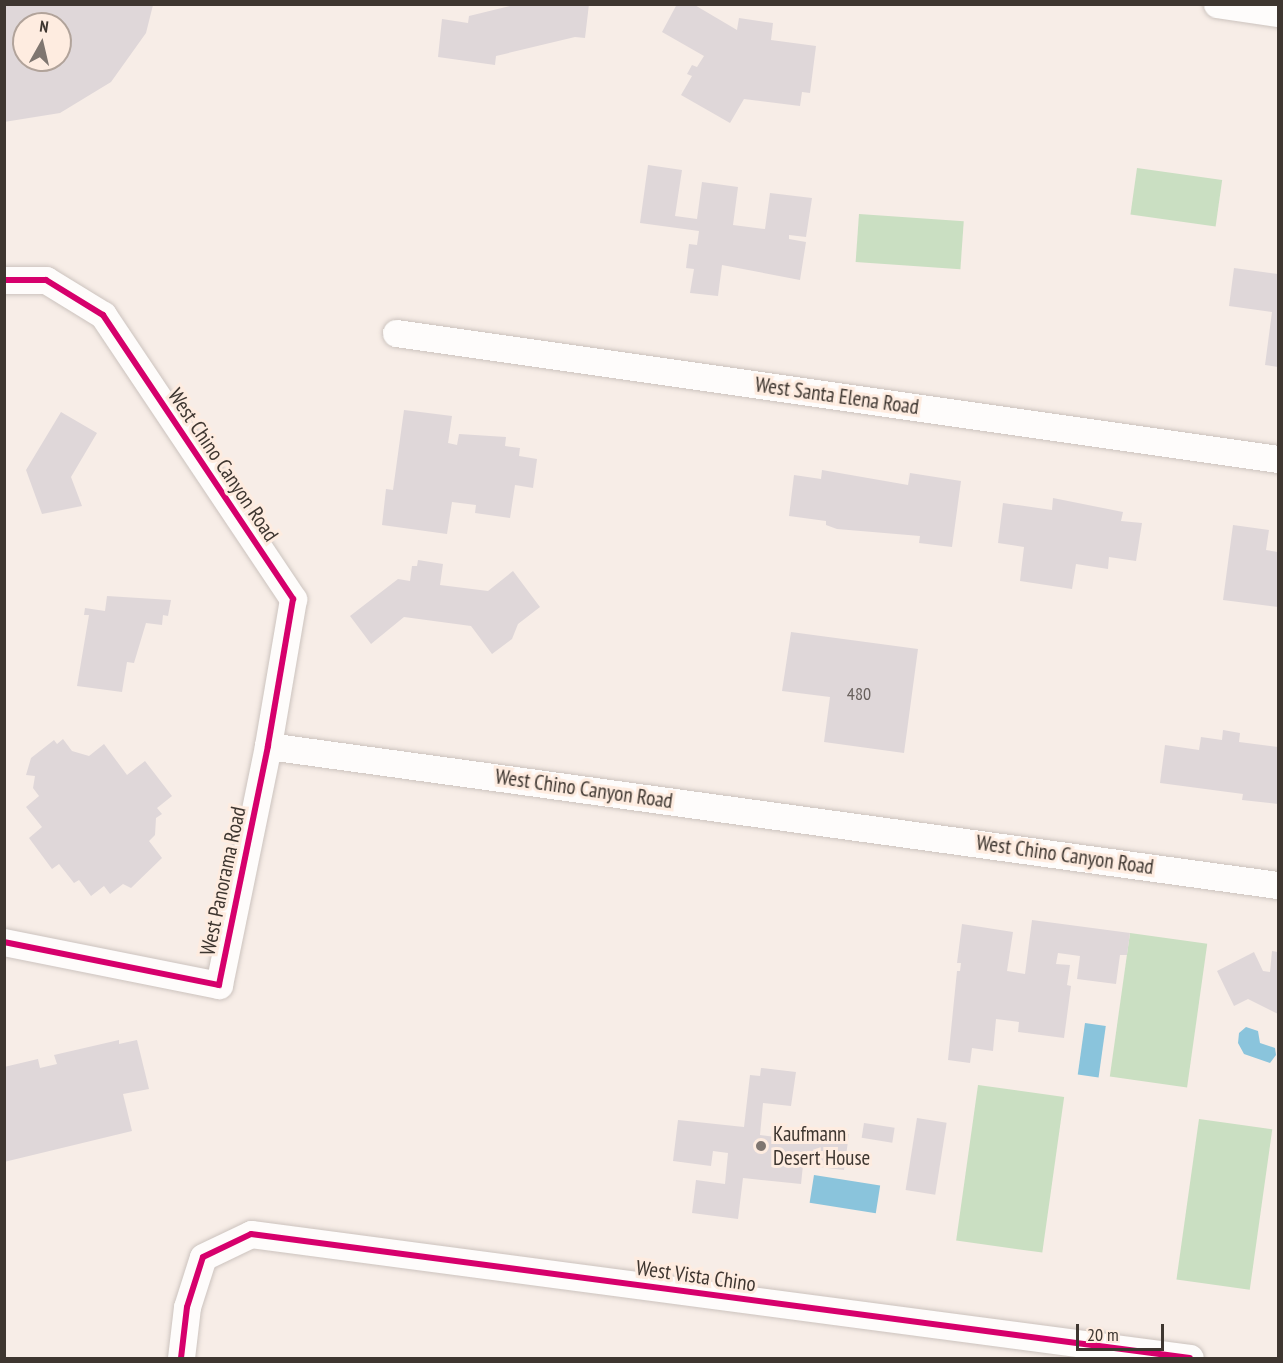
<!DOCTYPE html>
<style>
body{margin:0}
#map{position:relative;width:1283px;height:1363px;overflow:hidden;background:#f7ede7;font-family:"PT Sans Narrow",sans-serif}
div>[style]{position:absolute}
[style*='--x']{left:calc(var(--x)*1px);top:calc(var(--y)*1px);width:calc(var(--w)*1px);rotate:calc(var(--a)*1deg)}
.green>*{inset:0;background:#cadfc2;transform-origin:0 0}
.water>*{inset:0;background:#8ac4dc;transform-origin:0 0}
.building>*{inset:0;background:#dfd7d9;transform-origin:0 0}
.roads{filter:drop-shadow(0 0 2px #ccc3be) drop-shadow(0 0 2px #ccc3be)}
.minor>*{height:27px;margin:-13.5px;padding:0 13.5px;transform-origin:13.5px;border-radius:13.5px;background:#fefcfb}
.cycleway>*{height:6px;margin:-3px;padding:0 3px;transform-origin:3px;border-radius:3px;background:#d6006c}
.dots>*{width:16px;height:16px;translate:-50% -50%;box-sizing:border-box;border:3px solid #feece0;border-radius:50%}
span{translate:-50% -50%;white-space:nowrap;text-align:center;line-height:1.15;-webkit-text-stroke:6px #feece0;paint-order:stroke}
.number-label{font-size:18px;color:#68605c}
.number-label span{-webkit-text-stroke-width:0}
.street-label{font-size:21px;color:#3e3630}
.poi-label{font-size:21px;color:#3e3630}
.left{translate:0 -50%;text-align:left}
.frame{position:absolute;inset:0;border:6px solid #3e3630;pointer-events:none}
.north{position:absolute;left:12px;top:12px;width:60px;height:60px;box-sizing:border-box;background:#feece0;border:2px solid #b1a39a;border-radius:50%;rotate:8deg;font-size:16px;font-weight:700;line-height:24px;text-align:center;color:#3e3630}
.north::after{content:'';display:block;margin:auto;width:21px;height:27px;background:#7f7670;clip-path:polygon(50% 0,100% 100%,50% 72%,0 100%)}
.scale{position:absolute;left:1076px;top:1324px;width:88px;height:27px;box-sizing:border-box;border:3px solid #3e3630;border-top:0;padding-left:8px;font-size:18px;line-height:21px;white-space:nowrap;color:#3e3630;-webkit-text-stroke:4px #feece0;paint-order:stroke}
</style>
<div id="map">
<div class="green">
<div style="left:1137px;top:168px;width:86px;height:47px;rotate:8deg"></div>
<div style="left:859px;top:214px;width:105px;height:48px;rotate:4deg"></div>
<div style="left:1130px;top:933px;width:78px;height:145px;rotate:8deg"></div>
<div style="left:978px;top:1085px;width:87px;height:157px;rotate:8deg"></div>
<div style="left:1199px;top:1119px;width:74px;height:162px;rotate:8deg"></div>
</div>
<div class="water">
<div style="left:1085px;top:1023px;width:21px;height:52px;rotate:8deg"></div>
<div style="clip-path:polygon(1246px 1027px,1258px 1031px,1260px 1043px,1275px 1048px,1276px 1055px,1270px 1063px,1244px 1054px,1238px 1043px,1239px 1033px)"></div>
<div style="left:814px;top:1175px;width:67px;height:28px;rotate:9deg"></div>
</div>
<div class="building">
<div style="clip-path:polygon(518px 4px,589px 4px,585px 38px,575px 37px,496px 56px,495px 65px,438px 57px,442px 19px,468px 23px,469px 16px)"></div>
<div style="clip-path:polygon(677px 4px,693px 4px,737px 30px,739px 18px,773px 23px,771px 40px,816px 46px,810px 93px,802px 92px,800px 106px,744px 99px,730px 123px,681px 95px,692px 76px,687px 74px,692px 65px,697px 67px,704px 56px,662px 32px)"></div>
<div style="clip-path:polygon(evenodd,4px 5px,153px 5px,146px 33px,111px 82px,60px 113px,4px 122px,4px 5px,24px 24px,60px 24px,60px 60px,24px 60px,24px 24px)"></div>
<div style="clip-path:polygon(648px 165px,682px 170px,675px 216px,697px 219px,702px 182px,738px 187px,733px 225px,765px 229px,770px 193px,812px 198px,806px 237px,789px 235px,789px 239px,806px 242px,800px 280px,722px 265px,718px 296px,690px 293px,694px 269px,686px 268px,689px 244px,697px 245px,699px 231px,640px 223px)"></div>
<div style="clip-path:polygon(1234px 268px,1278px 274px,1278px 367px,1265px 365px,1272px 312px,1229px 306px)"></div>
<div style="clip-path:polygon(404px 410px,452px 416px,448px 443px,457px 445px,459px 434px,506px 437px,505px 446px,520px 448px,519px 456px,537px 459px,533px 488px,515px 485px,510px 518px,475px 513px,476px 505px,452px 502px,447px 534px,382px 525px,386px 489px,393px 490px)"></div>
<div style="clip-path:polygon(61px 412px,97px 433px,71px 477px,82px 506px,42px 514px,26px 470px)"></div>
<div style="clip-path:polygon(822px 470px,908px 485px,910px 473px,961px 481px,952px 547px,919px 543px,920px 536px,837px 529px,826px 525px,826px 521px,789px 516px,794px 475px,821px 479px)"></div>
<div style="clip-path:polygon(1053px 498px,1123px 512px,1121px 521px,1142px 523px,1136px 561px,1109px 557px,1108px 569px,1076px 564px,1072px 589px,1020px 581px,1024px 547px,998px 543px,1003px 503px,1052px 510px)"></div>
<div style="clip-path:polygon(1233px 525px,1269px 530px,1266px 550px,1278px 552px,1278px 607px,1223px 600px)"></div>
<div style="clip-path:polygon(418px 560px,443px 564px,440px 585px,488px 591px,513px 571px,540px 607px,518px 624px,512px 639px,492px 654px,471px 626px,404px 617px,371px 644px,350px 616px,398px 579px,410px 581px,412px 566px,417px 566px)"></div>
<div style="clip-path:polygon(107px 596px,171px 600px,168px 616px,163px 615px,162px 625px,146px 623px,134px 663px,127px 662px,122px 692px,77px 686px,89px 615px,84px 615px,85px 608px,105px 611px)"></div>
<div style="clip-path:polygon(791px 632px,918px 649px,904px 753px,824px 742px,830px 697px,782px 691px)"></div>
<div style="clip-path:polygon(1223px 730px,1240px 733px,1239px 742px,1278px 747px,1278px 804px,1242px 800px,1243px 794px,1160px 783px,1165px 745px,1199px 750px,1201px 737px,1222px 740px)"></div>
<div style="clip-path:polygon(63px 739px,72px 751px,89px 756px,104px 744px,127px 775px,145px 761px,172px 796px,157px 808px,162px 814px,156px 818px,155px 835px,149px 841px,162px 858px,131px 888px,123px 884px,110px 894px,104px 886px,91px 896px,79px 880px,74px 883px,59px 864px,52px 869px,29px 838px,42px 827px,26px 807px,39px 796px,33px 788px,35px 776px,26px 775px,31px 758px,54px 740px,57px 744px)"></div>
<div style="clip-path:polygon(1032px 920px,1130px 933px,1127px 955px,1120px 955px,1116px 984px,1077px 979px,1080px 956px,1058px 953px,1056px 964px,1070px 965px,1067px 985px,1071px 986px,1064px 1038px,1018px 1032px,1019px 1022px,996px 1019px,993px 1051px,972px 1048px,970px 1063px,948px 1060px,957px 971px,960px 971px,961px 963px,957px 963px,962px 924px,1013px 932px,1007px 971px,1025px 974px)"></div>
<div style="clip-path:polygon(1272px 951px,1278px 952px,1278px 1014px,1248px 999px,1234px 1006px,1217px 971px,1254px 952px,1263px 971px,1270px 972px)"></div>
<div style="clip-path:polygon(119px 1040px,119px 1044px,137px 1040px,149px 1089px,123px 1094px,132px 1131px,4px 1162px,4px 1067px,38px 1059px,40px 1068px,57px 1064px,54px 1055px)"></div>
<div style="clip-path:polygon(761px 1068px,796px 1072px,791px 1106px,763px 1103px,760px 1135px,807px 1141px,808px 1129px,849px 1134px,844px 1170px,803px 1165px,801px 1184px,743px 1178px,738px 1219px,692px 1213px,696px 1180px,725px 1184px,728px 1153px,713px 1151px,711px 1166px,673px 1161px,678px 1120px,744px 1127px,750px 1075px,760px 1076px)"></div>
<div style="left:917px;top:1118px;width:30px;height:73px;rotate:9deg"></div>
<div style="left:864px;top:1123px;width:31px;height:15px;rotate:9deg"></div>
</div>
<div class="roads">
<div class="minor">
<div style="--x:1217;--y:4;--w:62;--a:8.4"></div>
<div style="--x:4;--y:280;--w:42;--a:0"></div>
<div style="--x:46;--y:280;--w:67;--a:31.6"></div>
<div style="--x:103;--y:315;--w:342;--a:56.2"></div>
<div style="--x:293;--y:599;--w:149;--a:99.7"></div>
<div style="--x:268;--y:746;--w:244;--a:101.6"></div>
<div style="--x:219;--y:985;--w:219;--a:-168.7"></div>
<div style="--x:396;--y:333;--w:891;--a:8.13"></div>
<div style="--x:268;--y:746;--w:1020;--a:7.84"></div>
<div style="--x:181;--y:1358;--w:51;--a:-83.3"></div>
<div style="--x:187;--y:1307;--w:52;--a:-72.3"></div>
<div style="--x:203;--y:1257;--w:53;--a:-25.6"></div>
<div style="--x:251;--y:1234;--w:947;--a:7.52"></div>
</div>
</div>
<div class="cycleway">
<div style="--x:4;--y:280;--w:42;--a:0"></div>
<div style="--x:46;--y:280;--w:67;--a:31.6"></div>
<div style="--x:103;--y:315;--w:342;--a:56.2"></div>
<div style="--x:293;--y:599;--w:149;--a:99.7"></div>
<div style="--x:268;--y:746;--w:244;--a:101.6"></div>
<div style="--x:219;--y:985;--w:219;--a:-168.7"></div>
<div style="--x:181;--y:1358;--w:51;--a:-83.3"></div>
<div style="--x:187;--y:1307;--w:52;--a:-72.3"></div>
<div style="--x:203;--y:1257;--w:53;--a:-25.6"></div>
<div style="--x:251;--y:1234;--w:947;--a:7.52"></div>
</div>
<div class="dots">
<div style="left:761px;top:1146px;background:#7f7670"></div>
</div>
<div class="number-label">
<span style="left:859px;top:694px">480</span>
</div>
<div class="street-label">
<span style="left:837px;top:396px;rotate:8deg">West Santa Elena Road</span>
<span style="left:223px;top:465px;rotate:56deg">West Chino Canyon Road</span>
<span style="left:584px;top:789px;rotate:8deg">West Chino Canyon Road</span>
<span style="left:1065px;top:855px;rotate:8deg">West Chino Canyon Road</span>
<span style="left:223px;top:881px;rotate:-78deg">West Panorama Road</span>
<span style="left:696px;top:1276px;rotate:8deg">West Vista Chino</span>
</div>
<div class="poi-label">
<span class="left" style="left:773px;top:1146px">Kaufmann<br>Desert House</span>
</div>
<div class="frame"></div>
<div class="north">N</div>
<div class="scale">20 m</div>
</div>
